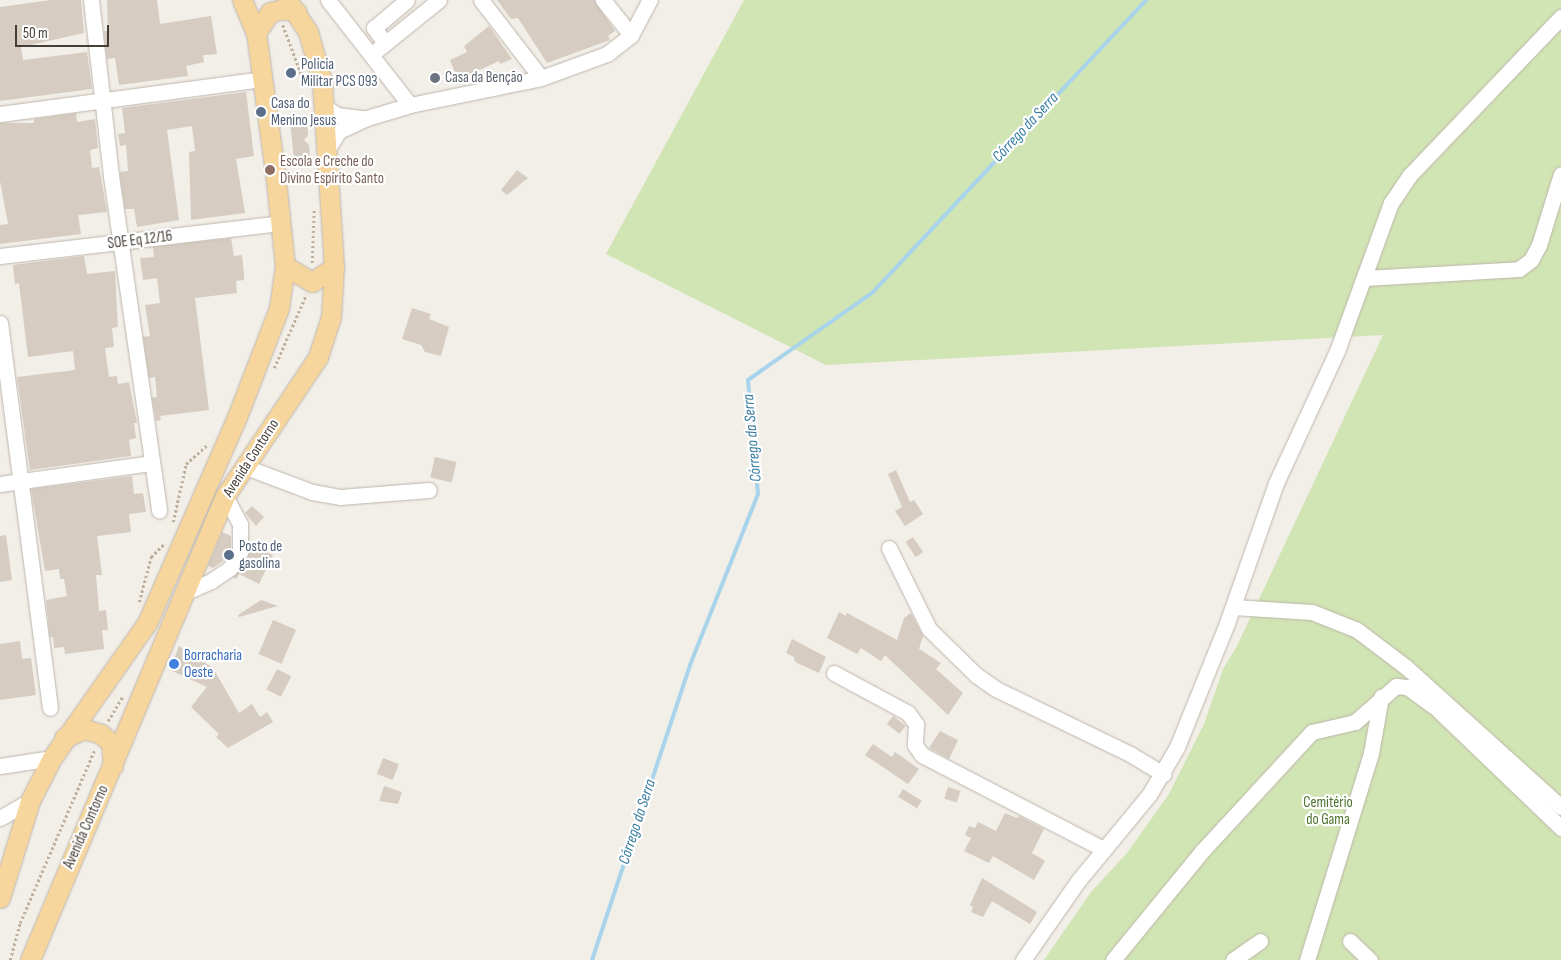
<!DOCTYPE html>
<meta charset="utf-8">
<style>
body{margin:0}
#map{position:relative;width:1561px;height:960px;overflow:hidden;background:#f2eee8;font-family:"Sofia Sans Condensed",sans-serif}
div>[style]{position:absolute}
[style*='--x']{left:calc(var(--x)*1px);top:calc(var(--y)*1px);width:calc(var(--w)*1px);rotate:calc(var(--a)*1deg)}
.green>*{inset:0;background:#d1e4b3}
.stream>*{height:4px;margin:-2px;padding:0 2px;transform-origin:2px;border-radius:2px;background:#a8d4eb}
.building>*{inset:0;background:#d6ccc1;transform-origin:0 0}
.path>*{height:2.5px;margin-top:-1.25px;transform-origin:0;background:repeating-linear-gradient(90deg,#beb09d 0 2.5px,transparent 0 5px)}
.roads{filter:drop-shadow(0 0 1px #bdb5ab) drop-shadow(0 0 1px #bdb5ab)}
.minor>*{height:15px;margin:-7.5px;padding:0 7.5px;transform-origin:7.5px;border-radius:7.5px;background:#fff}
.major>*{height:19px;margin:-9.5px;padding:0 9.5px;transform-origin:9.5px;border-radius:9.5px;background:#f6d69c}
.dots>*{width:14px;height:14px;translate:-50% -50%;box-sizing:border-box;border:2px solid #fff;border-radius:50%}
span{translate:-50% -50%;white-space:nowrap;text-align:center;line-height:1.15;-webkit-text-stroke:4.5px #fff;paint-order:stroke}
.service-label{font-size:15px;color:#4e5e75}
.left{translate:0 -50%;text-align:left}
.worship-label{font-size:15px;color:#5b616d}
.education-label{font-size:15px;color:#785e54}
.street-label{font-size:15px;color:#453e37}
.shop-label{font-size:15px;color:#366cbe}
.park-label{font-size:15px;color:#4d722e}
.water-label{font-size:16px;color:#367ca1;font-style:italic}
.scale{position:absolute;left:15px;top:25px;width:94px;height:22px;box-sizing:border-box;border:2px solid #453e37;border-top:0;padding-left:6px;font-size:15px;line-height:18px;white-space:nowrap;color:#453e37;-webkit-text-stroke:4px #fff;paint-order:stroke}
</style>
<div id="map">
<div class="green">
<div style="clip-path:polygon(744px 0,1561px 0,1561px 960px,1044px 960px,1091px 892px,1127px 853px,1169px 794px,1204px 724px,1223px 669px,1237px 646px,1383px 335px,826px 365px,606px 254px)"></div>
</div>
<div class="stream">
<div style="--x:592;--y:960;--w:311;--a:-71.6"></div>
<div style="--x:690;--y:665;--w:184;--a:-68.3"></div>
<div style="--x:758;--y:494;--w:114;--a:-95"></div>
<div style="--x:748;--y:380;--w:153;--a:-35.1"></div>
<div style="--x:873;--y:292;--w:400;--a:-46.9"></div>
</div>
<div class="building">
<div style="clip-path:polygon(51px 0,81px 0,84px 33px,21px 47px,23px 60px,87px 52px,92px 89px,0 101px,0 7px)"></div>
<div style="clip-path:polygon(107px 0,157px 0,160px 24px,211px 16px,217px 54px,203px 55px,204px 62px,186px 66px,188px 76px,119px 85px,115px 58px,107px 59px,104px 31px,108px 31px)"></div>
<div style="clip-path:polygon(497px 0,594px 0,615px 31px,608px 36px,610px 40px,547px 63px,518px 18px,511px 19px)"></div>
<div style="clip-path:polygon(489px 26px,512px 59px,500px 64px,499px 61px,458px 80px,450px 60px,467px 52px,464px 46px)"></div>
<div style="clip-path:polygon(246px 92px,254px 156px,236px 159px,245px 213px,191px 220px,189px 152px,195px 151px,192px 126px,167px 130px,179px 220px,137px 227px,134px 209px,125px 209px,120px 175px,120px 172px,128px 171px,126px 145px,120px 146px,118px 134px,125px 133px,122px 108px)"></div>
<div style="clip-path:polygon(76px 113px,77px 122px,95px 119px,98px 148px,90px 150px,92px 168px,99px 167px,107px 212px,78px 215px,81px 234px,0 244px,0 225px,8px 224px,0 181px,0 123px,34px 123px,34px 119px)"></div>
<div style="clip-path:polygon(307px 119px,308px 135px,304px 140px,309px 145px,310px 158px,294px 160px,290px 121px)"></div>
<div style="clip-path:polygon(517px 170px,528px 178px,507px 195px,501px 190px)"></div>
<div style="clip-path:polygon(231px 238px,234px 256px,242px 255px,244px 274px,244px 280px,236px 281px,237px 293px,195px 298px,209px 410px,160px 416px,161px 420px,156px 421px,152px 398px,157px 397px,155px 377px,149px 378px,143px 337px,150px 336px,145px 305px,160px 303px,157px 278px,143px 280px,140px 258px,154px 257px,153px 247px)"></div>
<div style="clip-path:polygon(84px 256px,87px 274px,115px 271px,118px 327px,112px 328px,114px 347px,105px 348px,109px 377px,117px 376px,118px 384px,129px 382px,137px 423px,134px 423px,136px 438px,129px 440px,131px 456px,30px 470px,17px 377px,75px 370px,73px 351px,28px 357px,19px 283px,15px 284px,13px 265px)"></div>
<div style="clip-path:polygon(412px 308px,431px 314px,429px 319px,449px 327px,441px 356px,425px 352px,421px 345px,402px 339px)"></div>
<div style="left:435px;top:457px;width:22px;height:21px;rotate:13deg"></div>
<div style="clip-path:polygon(896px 470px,910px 502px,914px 500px,923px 514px,905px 526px,895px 511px,902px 507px,888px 474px)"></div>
<div style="clip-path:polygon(132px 476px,134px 494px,143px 493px,146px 512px,129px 514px,131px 532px,97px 536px,102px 575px,96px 575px,99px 611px,106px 610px,108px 630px,102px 630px,104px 649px,65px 654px,64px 647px,54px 648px,53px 637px,50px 637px,46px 600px,67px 596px,64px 579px,60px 579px,59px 569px,45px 571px,31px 489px)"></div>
<div style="clip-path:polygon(252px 506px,264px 517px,256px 526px,245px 513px)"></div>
<div style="clip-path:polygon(222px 532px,231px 536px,231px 549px,223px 561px,213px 568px,208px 566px)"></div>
<div style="clip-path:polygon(6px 535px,12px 580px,0 582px,0 536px)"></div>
<div style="left:913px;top:537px;width:18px;height:9px;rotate:56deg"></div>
<div style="clip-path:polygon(249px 545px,273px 555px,259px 584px,239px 574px,236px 579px,233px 577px,248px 557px)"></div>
<div style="clip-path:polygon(261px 600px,278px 606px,239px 617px,238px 615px)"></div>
<div style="clip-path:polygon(839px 612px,846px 616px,847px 613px,897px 640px,904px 618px,911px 613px,923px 636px,919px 649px,941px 663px,936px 669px,963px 693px,948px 715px,885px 655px,881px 661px,861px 648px,857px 654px,827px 638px)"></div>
<div style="left:273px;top:620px;width:25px;height:37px;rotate:23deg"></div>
<div style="clip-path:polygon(792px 639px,826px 657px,819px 673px,795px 662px,794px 657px,786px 653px)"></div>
<div style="clip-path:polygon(20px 641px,22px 659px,31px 658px,36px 695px,0 700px,0 644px)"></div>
<div style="clip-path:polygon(179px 646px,213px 668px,239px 713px,252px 704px,260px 717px,267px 712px,273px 722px,228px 748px,216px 737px,219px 734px,191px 707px,207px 687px,170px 670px)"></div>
<div style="left:277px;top:669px;width:16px;height:23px;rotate:27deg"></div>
<div style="left:893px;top:716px;width:16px;height:10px;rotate:38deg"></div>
<div style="clip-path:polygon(940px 731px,958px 740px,949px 759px,929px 748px)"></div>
<div style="clip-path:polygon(873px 744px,892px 757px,895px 752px,919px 769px,908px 784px,865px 755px)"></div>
<div style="left:383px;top:758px;width:17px;height:17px;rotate:21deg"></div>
<div style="clip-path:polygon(384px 786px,402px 792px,398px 804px,379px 801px)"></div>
<div style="left:948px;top:787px;width:13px;height:12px;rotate:18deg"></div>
<div style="left:903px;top:789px;width:22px;height:9px;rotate:32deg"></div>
<div style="clip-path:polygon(1005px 813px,1017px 818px,1019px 816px,1044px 829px,1032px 853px,1045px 861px,1034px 880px,993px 856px,989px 863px,964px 851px,971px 838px,965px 835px,969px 826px,975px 828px,978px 822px,996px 831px)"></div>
<div style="clip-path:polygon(982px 878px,1037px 912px,1030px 924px,992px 901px,983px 917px,971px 912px,973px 907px,970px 905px)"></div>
</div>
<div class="path">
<div style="--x:283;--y:25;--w:66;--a:69.6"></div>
<div style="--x:312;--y:263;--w:54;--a:-87.9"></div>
<div style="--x:274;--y:368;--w:80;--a:-66.3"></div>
<div style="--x:173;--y:522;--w:59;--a:-77.4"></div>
<div style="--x:186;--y:464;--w:30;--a:-42"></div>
<div style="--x:139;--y:602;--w:47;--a:-75.1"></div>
<div style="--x:151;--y:557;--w:20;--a:-45"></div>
<div style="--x:108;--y:721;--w:29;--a:-59"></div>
<div style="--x:10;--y:960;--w:38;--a:-75"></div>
<div style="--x:20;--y:923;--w:189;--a:-66.7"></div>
</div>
<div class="roads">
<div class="minor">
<div style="--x:91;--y:0;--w:177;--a:83.5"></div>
<div style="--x:111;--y:176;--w:338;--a:81.8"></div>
<div style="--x:328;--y:0;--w:133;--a:52"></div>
<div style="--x:481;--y:0;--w:98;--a:52.4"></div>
<div style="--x:603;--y:0;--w:45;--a:51.3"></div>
<div style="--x:385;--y:43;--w:19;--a:-126"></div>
<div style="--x:374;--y:28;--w:43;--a:-40.3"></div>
<div style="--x:372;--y:54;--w:86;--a:-38.9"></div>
<div style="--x:324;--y:106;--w:16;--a:35"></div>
<div style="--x:337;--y:115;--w:26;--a:7"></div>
<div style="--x:0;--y:114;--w:266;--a:-7.6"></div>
<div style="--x:327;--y:150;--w:22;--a:-58"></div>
<div style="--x:339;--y:131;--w:31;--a:-25"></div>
<div style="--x:367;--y:118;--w:45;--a:-16.8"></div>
<div style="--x:410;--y:105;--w:134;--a:-11.6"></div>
<div style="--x:541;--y:78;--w:70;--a:-20"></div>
<div style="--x:607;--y:54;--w:31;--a:-38"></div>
<div style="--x:631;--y:35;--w:40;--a:-62"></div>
<div style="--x:0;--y:256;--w:282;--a:-6.7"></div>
<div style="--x:1365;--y:278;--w:154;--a:-3.3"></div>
<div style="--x:1519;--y:269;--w:15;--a:-37"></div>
<div style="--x:1531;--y:260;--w:17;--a:-62"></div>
<div style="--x:1539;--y:245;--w:74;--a:-72.8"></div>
<div style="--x:0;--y:323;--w:388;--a:82.6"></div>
<div style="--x:243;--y:466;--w:74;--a:20.6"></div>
<div style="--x:312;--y:492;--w:28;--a:10"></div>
<div style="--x:340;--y:497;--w:89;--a:-4.5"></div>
<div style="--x:0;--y:484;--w:152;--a:-7.9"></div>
<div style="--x:889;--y:548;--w:90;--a:63.7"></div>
<div style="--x:929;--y:629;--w:66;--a:44.4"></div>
<div style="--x:976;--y:675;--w:24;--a:35"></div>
<div style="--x:996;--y:689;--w:149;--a:25.9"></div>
<div style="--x:1130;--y:754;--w:39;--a:31"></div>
<div style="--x:184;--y:593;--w:30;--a:-24"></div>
<div style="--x:211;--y:581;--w:23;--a:-34"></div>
<div style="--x:230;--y:568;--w:19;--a:-58"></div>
<div style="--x:240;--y:552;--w:28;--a:-90"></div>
<div style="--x:240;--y:524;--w:32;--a:-118"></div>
<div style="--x:1233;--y:607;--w:79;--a:3.6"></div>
<div style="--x:1312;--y:612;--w:48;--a:21.8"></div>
<div style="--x:1357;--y:630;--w:61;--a:37.1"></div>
<div style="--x:1406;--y:667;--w:209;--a:42.1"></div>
<div style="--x:834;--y:673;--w:84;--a:28.4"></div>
<div style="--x:908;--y:713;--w:14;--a:54"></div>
<div style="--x:916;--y:724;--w:21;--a:93"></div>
<div style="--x:915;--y:745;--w:12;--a:55"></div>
<div style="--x:922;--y:755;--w:204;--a:27.4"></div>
<div style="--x:0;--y:766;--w:53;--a:-8.7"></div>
<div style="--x:0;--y:818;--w:34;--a:-30"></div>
<div style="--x:1350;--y:941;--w:28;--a:44"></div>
<div style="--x:1023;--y:960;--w:96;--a:-55.2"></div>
<div style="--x:1078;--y:881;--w:112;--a:-50.5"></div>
<div style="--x:1149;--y:795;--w:56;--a:-59.7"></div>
<div style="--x:1177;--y:747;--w:134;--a:-68"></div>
<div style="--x:1227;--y:623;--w:148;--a:-70.7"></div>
<div style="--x:1276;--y:483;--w:145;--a:-65.2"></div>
<div style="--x:1337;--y:351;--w:158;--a:-70"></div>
<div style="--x:1391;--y:203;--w:34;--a:-56"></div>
<div style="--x:1410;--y:175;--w:219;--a:-46.3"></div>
<div style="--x:1113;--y:960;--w:142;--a:-50.7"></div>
<div style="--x:1203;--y:850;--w:161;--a:-47.3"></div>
<div style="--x:1312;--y:732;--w:44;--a:-13.1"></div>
<div style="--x:1355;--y:722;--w:55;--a:-41.3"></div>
<div style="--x:1396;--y:686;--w:11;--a:5"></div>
<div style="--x:1407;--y:687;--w:34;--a:36"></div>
<div style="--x:1435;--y:707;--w:175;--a:43.8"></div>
<div style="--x:1233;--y:960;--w:33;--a:-35"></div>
<div style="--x:1307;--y:960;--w:217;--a:-72.8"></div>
<div style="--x:1371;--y:753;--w:57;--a:-79.9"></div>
</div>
<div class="major">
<div style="--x:256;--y:33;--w:25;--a:-56"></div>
<div style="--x:270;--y:12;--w:14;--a:-12"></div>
<div style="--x:284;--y:9;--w:13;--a:13"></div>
<div style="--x:285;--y:266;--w:31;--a:31"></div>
<div style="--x:312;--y:282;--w:27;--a:-34"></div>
<div style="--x:64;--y:738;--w:22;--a:-24"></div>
<div style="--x:84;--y:729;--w:18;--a:16"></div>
<div style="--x:101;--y:734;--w:13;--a:42"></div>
<div style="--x:111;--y:743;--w:23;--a:85"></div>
<div style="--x:0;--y:898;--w:102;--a:-72.8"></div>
<div style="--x:30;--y:801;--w:48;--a:-62.9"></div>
<div style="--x:52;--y:758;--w:165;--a:-54.9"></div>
<div style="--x:147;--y:623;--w:225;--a:-66.4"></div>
<div style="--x:237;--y:417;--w:117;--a:-68.9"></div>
<div style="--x:279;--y:308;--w:42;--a:-81.9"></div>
<div style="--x:285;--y:266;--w:86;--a:-96"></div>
<div style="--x:276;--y:180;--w:148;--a:-97.7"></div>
<div style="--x:256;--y:33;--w:36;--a:-113"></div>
<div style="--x:30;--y:960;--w:503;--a:-67.2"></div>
<div style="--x:225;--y:496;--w:167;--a:-56.2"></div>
<div style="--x:318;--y:357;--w:42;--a:-72"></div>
<div style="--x:331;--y:317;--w:50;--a:-86.6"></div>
<div style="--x:334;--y:267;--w:186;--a:-93.7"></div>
<div style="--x:322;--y:81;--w:51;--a:-105.9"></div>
<div style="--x:308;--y:32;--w:38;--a:-123"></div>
</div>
</div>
<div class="dots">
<div style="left:291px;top:73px;background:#5c6f8a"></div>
<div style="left:435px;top:78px;background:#6b7280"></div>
<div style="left:261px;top:112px;background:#5c6f8a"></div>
<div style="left:270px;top:170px;background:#8d6e63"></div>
<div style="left:229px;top:555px;background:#5c6f8a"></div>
<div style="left:174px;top:664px;background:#3f7fe0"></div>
</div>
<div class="service-label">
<span class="left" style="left:301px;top:73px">Policia<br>Militar PCS 093</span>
<span class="left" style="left:271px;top:112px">Casa do<br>Menino Jesus</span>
<span class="left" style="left:239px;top:555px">Posto de<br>gasolina</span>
</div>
<div class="worship-label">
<span class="left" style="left:445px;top:78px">Casa da Benção</span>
</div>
<div class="education-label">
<span class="left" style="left:280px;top:170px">Escola e Creche do<br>Divino Espírito Santo</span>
</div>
<div class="street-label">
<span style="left:140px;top:240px;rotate:-7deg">SOE Eq 12/16</span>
<span style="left:251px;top:458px;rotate:-57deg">Avenida Contorno</span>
<span style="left:86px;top:827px;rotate:-66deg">Avenida Contorno</span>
</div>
<div class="shop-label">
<span class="left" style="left:184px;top:664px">Borracharia<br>Oeste</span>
</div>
<div class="park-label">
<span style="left:1328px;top:811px">Cemitério<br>do Gama</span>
</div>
<div class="water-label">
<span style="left:1026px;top:128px;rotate:-47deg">Córrego da Serra</span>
<span style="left:753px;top:438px;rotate:-95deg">Córrego da Serra</span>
<span style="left:638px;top:822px;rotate:-72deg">Córrego da Serra</span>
</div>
<div class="scale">50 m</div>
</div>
